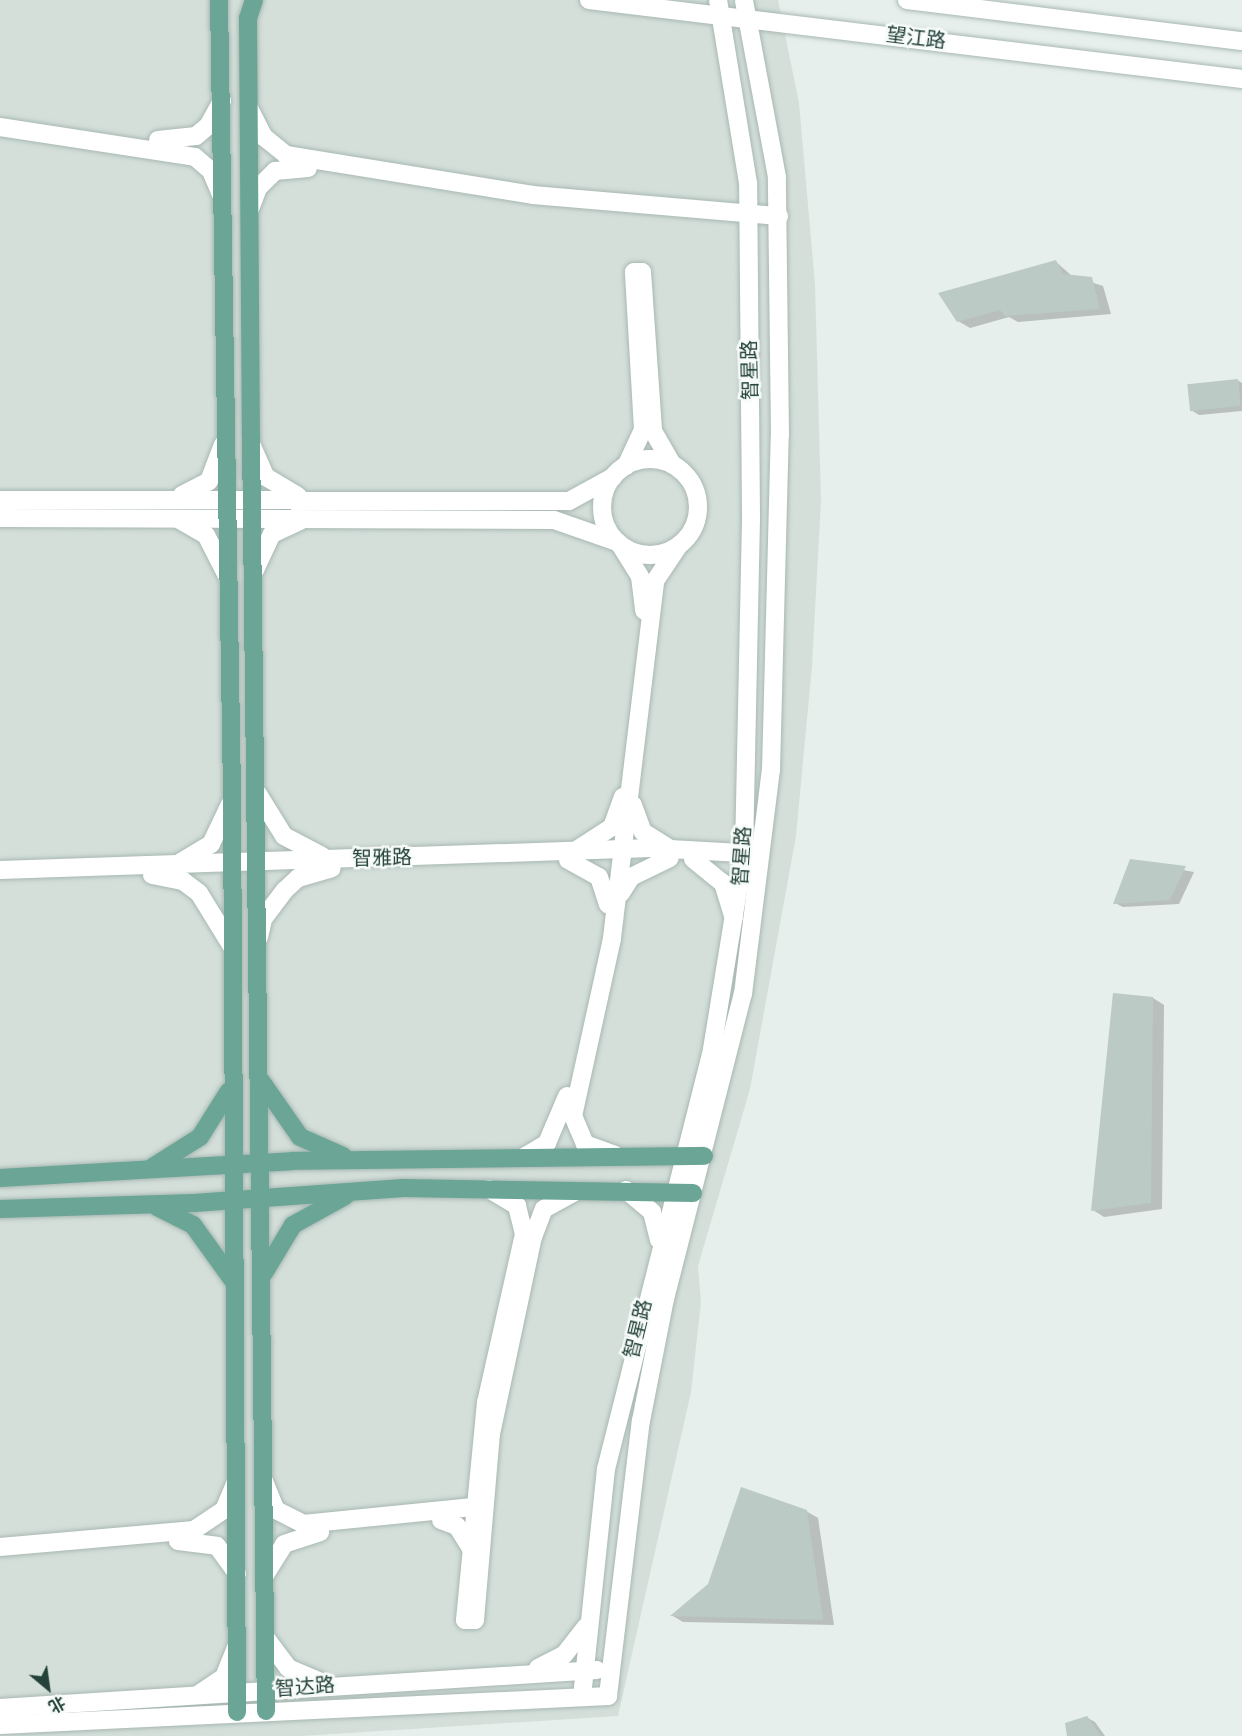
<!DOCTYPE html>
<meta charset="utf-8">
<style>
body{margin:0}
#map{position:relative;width:1242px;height:1736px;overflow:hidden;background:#e6efeb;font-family:"Fira Sans Condensed","Noto Sans SC",sans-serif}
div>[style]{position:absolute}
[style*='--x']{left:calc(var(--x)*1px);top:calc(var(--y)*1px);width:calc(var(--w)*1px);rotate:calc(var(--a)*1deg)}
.built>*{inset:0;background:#d4dfda}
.shadow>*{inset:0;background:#0003}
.building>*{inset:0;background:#bbcac4;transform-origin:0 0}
.roads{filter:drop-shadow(0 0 2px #a8b8b2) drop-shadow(0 0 2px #a8b8b2)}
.tertiary>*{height:18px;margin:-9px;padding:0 9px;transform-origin:9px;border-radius:9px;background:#fff}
.secondary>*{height:18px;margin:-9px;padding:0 9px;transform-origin:9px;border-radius:9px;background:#fff}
.secondary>.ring{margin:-9px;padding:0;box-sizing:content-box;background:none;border:18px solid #fff;border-radius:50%}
.primary>*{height:18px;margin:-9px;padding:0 9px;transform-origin:9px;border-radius:9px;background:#6aa596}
span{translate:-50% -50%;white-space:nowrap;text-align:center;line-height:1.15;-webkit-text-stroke:5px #f7fbf9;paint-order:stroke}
.street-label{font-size:20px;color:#24423a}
.north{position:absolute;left:18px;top:1658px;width:60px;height:60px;-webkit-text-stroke:4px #f7fbf9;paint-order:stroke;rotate:151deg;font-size:16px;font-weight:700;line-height:24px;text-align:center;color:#24423a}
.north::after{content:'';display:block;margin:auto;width:21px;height:27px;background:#24423a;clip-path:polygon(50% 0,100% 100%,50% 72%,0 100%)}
</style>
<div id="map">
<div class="built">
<div style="clip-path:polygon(0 0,778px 0,799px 103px,815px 284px,821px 500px,812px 666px,796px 836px,750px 1089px,698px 1266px,701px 1302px,691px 1392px,618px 1716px,301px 1736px,0 1736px)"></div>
</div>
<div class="shadow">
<div style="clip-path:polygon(1055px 261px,1072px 276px,1103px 286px,1111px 314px,1018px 322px,1009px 317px,970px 328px,958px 321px)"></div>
<div style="clip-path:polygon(1237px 380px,1242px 383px,1242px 411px,1199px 415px,1191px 410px)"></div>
<div style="clip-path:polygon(1131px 861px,1194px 872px,1179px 904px,1123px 907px,1115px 903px)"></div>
<div style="clip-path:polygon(1153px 998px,1164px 1005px,1162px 1209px,1104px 1217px,1093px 1210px)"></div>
<div style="clip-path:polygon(806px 1511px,818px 1518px,834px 1625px,683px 1622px,673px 1616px)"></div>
<div style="clip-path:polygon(1086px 1717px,1095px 1722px,1105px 1736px,1069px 1736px)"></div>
</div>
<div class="building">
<div style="clip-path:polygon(1056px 260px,1063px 274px,1092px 277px,1100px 309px,1005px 316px,1000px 310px,957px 322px,938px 293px)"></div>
<div style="left:1238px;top:379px;width:27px;height:51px;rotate:84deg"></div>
<div style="clip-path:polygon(1130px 859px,1186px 866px,1170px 900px,1113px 904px)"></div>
<div style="clip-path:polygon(1113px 993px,1153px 997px,1151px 1203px,1091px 1211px)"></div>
<div style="clip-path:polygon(741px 1487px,807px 1510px,823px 1620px,670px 1616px,708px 1584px)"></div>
<div style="clip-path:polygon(1087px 1716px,1101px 1736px,1067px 1736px,1065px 1723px)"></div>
</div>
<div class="roads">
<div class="tertiary">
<div style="--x:249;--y:108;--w:33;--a:63"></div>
<div style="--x:264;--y:137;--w:28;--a:39"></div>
<div style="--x:286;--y:155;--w:250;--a:9.2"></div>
<div style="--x:533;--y:195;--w:247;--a:4.9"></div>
<div style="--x:0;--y:127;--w:197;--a:8.7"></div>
<div style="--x:195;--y:157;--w:21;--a:41"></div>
<div style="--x:211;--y:171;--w:28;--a:67"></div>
<div style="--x:158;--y:140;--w:38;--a:-6"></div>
<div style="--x:196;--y:136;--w:16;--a:-40"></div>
<div style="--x:208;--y:126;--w:29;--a:-61"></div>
<div style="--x:250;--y:209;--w:22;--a:-69"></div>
<div style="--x:258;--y:188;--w:24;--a:-45"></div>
<div style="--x:275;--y:171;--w:33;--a:-5"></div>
<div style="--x:626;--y:466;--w:40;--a:-65"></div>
<div style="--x:643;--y:430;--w:158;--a:-93.3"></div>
<div style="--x:634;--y:272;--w:8;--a:0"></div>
<div style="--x:642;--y:272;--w:159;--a:86"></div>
<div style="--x:653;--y:431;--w:39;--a:60"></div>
<div style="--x:621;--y:546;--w:36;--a:58"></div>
<div style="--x:640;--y:577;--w:34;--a:83"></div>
<div style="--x:258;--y:794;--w:49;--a:58.2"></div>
<div style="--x:284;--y:836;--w:43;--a:27.8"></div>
<div style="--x:633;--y:805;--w:29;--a:70"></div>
<div style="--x:643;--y:832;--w:31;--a:32"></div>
<div style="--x:578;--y:849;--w:40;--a:-32.9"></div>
<div style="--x:612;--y:827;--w:32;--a:-70"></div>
<div style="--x:693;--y:859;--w:38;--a:39"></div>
<div style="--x:723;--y:883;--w:37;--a:73"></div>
<div style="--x:568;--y:860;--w:35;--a:29"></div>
<div style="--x:599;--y:877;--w:29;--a:72"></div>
<div style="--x:181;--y:862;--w:35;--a:-31"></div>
<div style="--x:211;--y:844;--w:44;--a:-64.6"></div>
<div style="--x:0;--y:870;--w:652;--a:-1.93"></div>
<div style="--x:652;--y:848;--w:107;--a:3.2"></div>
<div style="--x:152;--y:875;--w:32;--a:11"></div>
<div style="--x:183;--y:881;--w:20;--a:37"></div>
<div style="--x:199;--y:893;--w:61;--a:58.4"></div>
<div style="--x:621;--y:893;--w:19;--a:-58"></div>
<div style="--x:631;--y:877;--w:43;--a:-26"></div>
<div style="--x:259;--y:937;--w:18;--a:-77"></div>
<div style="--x:263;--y:919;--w:36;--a:-53"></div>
<div style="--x:285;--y:890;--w:18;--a:-43"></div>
<div style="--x:298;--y:878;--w:35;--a:-16"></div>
<div style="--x:615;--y:1155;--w:32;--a:-160"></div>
<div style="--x:585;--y:1144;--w:30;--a:-113"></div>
<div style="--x:573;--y:1116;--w:182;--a:-77.6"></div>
<div style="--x:612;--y:938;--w:360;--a:-83.1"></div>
<div style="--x:655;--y:581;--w:43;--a:-56.3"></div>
<div style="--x:524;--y:1157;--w:27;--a:-31"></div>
<div style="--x:547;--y:1143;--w:51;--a:-66.9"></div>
<div style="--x:489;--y:1189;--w:33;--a:31"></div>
<div style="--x:517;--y:1206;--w:29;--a:76"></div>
<div style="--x:524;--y:1234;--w:172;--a:102.7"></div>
<div style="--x:486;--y:1402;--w:219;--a:95.5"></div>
<div style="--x:465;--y:1620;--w:10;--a:0"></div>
<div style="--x:475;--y:1620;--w:187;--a:-85.1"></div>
<div style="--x:491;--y:1434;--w:201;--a:-78"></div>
<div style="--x:533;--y:1237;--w:30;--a:-69"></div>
<div style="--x:544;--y:1209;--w:37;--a:-29"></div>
<div style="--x:264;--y:1481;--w:31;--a:68"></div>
<div style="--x:276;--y:1510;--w:30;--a:27"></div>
<div style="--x:303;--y:1524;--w:181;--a:-5.7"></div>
<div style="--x:441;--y:1520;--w:17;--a:21"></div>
<div style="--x:457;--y:1526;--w:25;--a:58"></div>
<div style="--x:178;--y:1541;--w:39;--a:7"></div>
<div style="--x:217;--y:1546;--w:34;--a:54"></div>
<div style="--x:0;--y:1547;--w:195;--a:-5"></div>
<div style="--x:194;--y:1530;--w:36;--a:-34"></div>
<div style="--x:224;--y:1510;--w:30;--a:-67"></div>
<div style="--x:265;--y:1575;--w:36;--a:-58"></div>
<div style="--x:284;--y:1544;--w:38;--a:-18"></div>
</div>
<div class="secondary">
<div style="--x:589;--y:0;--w:658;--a:6.9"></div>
<div style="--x:907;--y:0;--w:337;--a:7"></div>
<div style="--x:251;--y:444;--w:36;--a:66"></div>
<div style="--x:266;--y:477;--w:37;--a:31"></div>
<div class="ring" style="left:602px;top:459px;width:78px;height:78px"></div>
<div style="--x:182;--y:495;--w:30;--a:-27"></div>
<div style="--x:209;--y:481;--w:39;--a:-69"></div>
<div style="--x:0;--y:500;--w:569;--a:0.1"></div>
<div style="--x:569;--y:501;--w:50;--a:-28.6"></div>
<div style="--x:0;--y:518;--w:554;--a:0.21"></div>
<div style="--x:554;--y:520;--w:67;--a:19.2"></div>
<div style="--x:178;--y:519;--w:32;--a:30"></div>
<div style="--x:206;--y:535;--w:44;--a:62.9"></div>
<div style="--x:255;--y:570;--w:40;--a:-65"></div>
<div style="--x:272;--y:534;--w:31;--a:-25"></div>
<div style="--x:626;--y:1190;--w:34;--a:40"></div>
<div style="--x:652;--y:1212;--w:29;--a:76"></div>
<div style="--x:265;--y:1637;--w:39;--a:53"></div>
<div style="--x:288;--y:1668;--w:36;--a:23"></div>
<div style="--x:538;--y:1668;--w:29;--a:-27"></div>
<div style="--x:564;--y:1655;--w:36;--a:-52"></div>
<div style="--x:199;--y:1694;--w:30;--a:-34"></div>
<div style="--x:224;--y:1677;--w:31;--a:-68"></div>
<div style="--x:582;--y:1697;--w:229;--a:-84"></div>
<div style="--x:606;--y:1469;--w:433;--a:-75.8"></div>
<div style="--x:712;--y:1049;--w:199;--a:-80.7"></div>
<div style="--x:744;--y:853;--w:338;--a:-88.8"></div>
<div style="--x:751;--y:515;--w:332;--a:-90.5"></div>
<div style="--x:748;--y:183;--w:185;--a:-99.3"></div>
<div style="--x:0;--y:1708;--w:598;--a:-3.64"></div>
<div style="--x:0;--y:1725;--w:609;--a:-2.73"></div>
<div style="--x:608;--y:1696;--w:277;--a:-83.2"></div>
<div style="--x:641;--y:1421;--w:124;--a:-78.9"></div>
<div style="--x:665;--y:1299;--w:315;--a:-75.7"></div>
<div style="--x:743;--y:994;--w:226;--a:-82.9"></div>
<div style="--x:771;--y:770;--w:335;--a:-88.5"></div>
<div style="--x:780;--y:435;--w:258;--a:-90.7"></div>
<div style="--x:777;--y:177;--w:180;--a:-100.6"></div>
</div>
<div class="primary">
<div style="--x:219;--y:0;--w:793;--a:89.06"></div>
<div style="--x:232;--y:793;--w:919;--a:89.69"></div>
<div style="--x:254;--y:0;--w:19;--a:108"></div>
<div style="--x:248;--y:18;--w:418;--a:89.6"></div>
<div style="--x:251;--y:436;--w:1275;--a:89.33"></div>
<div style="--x:261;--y:1081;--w:68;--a:55.1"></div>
<div style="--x:300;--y:1137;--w:47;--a:23.8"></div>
<div style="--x:151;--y:1168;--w:58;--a:-32.3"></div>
<div style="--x:200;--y:1137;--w:54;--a:-57.8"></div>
<div style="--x:0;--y:1178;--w:292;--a:-3.3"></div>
<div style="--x:292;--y:1161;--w:412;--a:-0.7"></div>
<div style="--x:157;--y:1207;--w:40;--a:26.6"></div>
<div style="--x:193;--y:1225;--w:70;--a:54.3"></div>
<div style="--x:0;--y:1209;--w:194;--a:-1.8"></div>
<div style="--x:194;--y:1203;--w:210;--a:-4.1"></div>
<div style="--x:403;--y:1188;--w:290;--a:1"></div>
<div style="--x:264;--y:1273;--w:56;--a:-58.9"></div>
<div style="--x:293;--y:1225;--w:60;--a:-29.1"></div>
</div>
</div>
<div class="street-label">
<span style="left:916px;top:38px;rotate:7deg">望江路</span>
<span style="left:750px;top:370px;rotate:-91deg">智星路</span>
<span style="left:742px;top:856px;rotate:-86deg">智星路</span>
<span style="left:382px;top:858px;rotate:-1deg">智雅路</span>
<span style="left:638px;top:1329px;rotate:-76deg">智星路</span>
<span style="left:305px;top:1687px;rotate:-4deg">智达路</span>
</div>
<div class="north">北</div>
</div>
